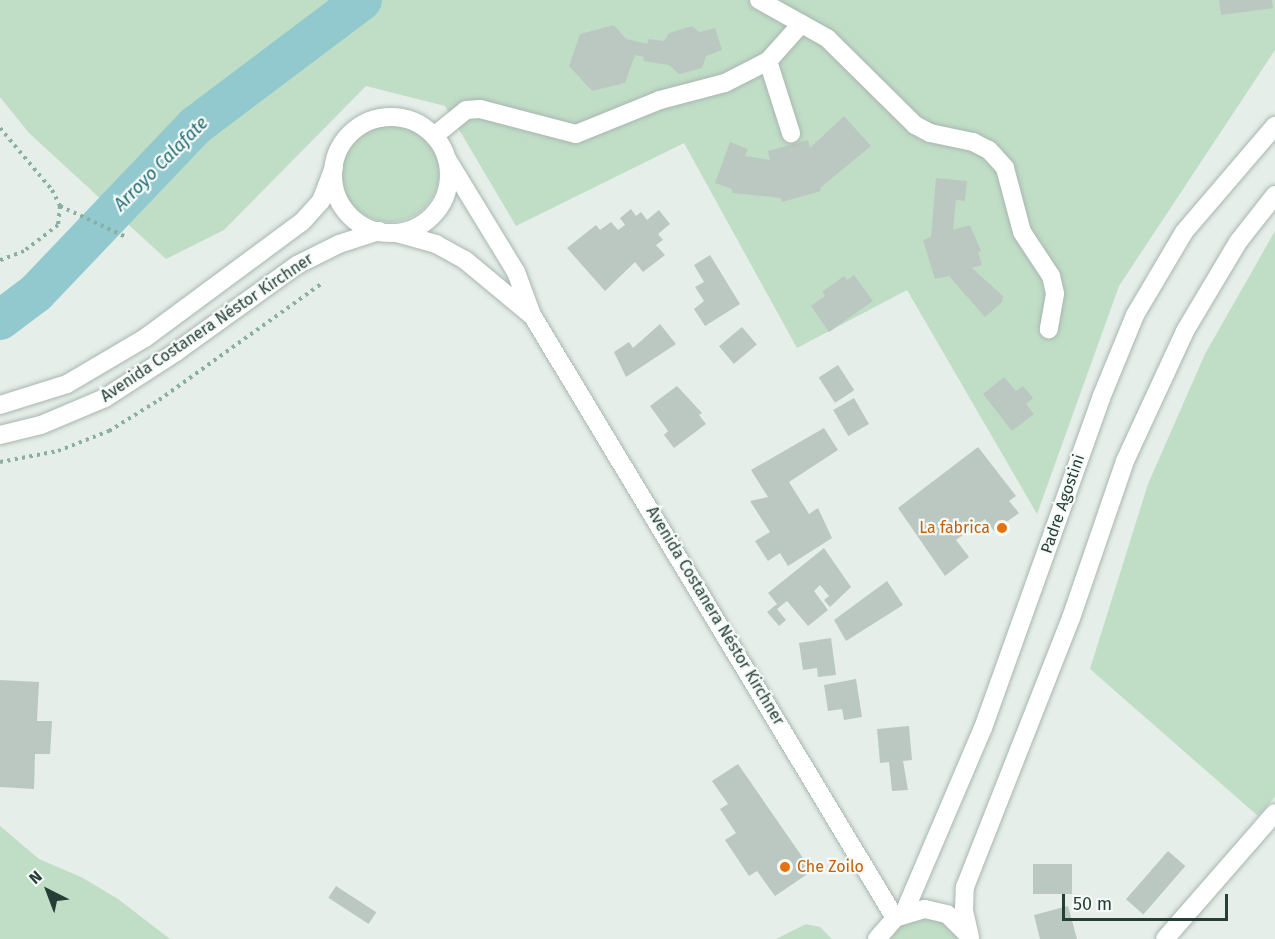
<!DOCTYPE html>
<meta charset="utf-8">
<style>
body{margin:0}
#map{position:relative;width:1275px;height:939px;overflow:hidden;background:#e5eee9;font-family:"Fira Sans",sans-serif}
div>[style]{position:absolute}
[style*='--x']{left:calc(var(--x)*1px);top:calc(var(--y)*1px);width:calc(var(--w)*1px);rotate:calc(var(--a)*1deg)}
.green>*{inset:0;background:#c0ddc6}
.round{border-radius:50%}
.river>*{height:40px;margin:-20px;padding:0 20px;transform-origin:20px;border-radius:20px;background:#91c9cf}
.building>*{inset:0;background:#bbc8c2;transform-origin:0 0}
.path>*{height:4px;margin-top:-2px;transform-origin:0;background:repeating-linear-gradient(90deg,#88afa0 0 3px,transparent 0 7.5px)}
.roads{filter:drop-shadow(0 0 2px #a8b6b0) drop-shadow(0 0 2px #a8b6b0)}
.street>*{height:18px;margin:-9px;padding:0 9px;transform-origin:9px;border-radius:9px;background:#fff}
.secondary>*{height:18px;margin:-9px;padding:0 9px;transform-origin:9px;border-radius:9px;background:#fff}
.secondary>.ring{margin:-9px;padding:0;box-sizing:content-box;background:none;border:18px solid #fff;border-radius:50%}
.dots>*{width:16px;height:16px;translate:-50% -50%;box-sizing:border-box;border:3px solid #f6faf8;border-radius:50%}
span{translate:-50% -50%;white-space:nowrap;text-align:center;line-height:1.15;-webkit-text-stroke:4.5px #f6faf8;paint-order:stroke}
.street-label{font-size:16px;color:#253f36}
.food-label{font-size:16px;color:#c56008}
.right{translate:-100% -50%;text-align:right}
.left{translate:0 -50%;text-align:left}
.water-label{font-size:18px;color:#226e77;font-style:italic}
.north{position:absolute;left:18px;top:861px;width:60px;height:60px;-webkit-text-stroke:4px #f6faf8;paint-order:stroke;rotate:318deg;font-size:16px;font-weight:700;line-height:24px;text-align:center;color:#253f36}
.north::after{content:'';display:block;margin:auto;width:21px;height:27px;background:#253f36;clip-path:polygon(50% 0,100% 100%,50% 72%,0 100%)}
.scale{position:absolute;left:1062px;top:894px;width:166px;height:27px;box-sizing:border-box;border:3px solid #253f36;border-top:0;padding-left:8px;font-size:18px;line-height:21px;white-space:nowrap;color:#253f36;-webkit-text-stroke:4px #f6faf8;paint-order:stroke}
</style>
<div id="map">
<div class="green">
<div style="clip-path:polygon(0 0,1275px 0,1275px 50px,1119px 286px,1037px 514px,907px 290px,797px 348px,684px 143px,516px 226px,445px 106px,366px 86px,224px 230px,166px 259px,29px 133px,0 97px)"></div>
<div class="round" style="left:341px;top:124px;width:98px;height:98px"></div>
<div style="clip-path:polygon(1275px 231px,1275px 797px,1258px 816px,1090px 669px,1148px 484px,1205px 354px)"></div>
<div style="clip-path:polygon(0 826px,39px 859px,83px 878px,118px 899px,170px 939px,0 939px)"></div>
<div style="clip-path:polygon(923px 917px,939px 919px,963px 939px,886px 939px,900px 924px)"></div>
<div style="clip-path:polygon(806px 924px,820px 927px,832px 939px,776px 939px)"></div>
</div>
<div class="river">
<div style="--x:0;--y:320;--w:45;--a:-36.9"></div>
<div style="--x:36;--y:293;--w:231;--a:-46.4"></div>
<div style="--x:195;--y:126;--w:209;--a:-37"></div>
</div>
<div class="building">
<div style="clip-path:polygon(1219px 0,1272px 0,1273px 8px,1221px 15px)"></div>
<div style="clip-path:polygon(614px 25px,626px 39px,647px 44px,649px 39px,664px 41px,669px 33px,692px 26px,699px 32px,715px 28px,722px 50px,706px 56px,702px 68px,679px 74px,669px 65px,643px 61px,644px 57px,635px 55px,625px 83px,592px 91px,569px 66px,580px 34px)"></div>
<div style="clip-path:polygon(844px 116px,871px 146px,820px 188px,821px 191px,782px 202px,781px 198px,732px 193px,732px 189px,715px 183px,730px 142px,748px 149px,745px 156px,770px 160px,768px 151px,808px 140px,810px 148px)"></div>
<div style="clip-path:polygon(936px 178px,967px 181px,965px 201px,956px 200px,953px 230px,970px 225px,981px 251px,978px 252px,982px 265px,972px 268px,1003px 296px,1002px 302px,985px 317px,949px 276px,935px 279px,923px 240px,931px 237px)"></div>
<div style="clip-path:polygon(631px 209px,636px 216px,641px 212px,647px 220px,659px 210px,670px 224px,658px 234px,663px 240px,656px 245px,665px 255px,643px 272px,635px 262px,605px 291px,567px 248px,596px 225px,600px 230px,611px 222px,618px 230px,625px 225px,620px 218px)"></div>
<div style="clip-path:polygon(710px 255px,740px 304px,705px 326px,694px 309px,704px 301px,695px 287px,704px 282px,694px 265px)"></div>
<div style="clip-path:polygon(854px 275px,873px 301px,829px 332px,811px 306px,825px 296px,822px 292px,844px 276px,847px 280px)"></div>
<div style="clip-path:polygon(660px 324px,676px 344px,626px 377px,614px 352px,629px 342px,633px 348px)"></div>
<div style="left:742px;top:327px;width:23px;height:30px;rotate:50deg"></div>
<div style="left:838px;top:365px;width:30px;height:23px;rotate:57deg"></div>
<div style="clip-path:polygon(1004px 377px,1016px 391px,1023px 386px,1033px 398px,1026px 404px,1034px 414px,1012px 431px,983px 394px)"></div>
<div style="clip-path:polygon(677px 386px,702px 413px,699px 415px,706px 424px,674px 448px,664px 435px,668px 431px,650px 406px)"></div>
<div style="left:854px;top:398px;width:30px;height:24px;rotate:60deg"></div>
<div style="clip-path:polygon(824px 428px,838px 450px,789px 482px,809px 514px,818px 508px,832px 538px,788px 566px,780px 553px,768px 561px,755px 541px,770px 532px,750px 501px,768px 497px,751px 470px)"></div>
<div style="clip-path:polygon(978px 447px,1016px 496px,1009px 501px,1019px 513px,994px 531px,985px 519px,956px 540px,969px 557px,945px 576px,898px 508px)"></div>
<div style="clip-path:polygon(824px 548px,851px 587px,830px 607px,824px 600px,829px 596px,820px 585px,814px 591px,828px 610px,808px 626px,787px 601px,777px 609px,786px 620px,779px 626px,767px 612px,777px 604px,768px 593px)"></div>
<div style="clip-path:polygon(887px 581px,903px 605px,846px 641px,834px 620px)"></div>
<div style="clip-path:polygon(831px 638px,836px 675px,818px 677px,817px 668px,803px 670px,799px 643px)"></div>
<div style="clip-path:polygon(856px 679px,862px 717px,844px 720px,842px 709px,828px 711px,824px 685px)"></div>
<div style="clip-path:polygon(0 680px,39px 682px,37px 721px,52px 721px,50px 754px,35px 754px,34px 789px,0 787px)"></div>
<div style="clip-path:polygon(909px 726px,912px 760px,903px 761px,908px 790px,892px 791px,889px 762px,880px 763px,877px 729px)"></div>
<div style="clip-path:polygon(738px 764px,812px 871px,775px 896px,757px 871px,749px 876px,725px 840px,736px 833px,720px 809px,728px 804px,712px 781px)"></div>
<div style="left:1168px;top:851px;width:23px;height:64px;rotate:41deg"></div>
<div style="left:1072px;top:864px;width:30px;height:39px;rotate:90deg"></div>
<div style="left:336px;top:886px;width:48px;height:14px;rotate:33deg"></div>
<div style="clip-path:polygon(1068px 906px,1077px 939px,1040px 939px,1034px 915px)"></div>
</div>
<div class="path">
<div style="--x:0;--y:128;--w:81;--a:50"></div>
<div style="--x:52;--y:190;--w:18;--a:63"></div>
<div style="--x:60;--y:206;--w:19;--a:96"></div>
<div style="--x:58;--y:225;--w:43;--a:142.6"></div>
<div style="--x:24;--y:251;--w:26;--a:159"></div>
<div style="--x:60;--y:206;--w:75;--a:25.2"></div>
<div style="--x:0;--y:462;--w:59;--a:-10.7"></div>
<div style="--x:58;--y:451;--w:55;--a:-21.4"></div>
<div style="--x:109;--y:431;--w:59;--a:-31.8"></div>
<div style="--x:159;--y:400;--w:199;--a:-35.6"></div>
</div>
<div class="roads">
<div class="street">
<div style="--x:759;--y:0;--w:78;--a:29.2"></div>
<div style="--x:827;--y:38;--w:124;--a:44.7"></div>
<div style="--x:915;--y:125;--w:17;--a:28"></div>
<div style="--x:930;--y:133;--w:44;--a:11.8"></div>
<div style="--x:973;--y:142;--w:18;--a:27"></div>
<div style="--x:989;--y:150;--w:24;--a:48"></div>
<div style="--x:1005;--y:168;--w:66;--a:75.1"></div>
<div style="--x:1022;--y:232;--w:53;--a:56.6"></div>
<div style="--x:1051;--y:276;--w:18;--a:77"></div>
<div style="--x:1055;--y:294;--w:36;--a:100"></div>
<div style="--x:768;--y:61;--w:50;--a:-48.3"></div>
<div style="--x:434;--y:136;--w:41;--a:-39.1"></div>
<div style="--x:466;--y:110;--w:14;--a:-4"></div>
<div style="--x:480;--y:109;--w:99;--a:14.6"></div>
<div style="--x:576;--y:134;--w:91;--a:-22"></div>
<div style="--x:660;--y:100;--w:67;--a:-14.7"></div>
<div style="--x:725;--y:83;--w:48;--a:-27.1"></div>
<div style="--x:768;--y:61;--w:76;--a:72.3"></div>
<div style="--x:1165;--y:939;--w:167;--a:-48.9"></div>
</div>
<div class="secondary">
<div class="ring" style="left:333px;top:117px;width:98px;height:98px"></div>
<div style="--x:447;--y:159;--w:132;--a:58.6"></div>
<div style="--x:516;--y:272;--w:46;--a:69.6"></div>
<div style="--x:532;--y:315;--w:704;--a:58.95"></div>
<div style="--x:397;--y:233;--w:41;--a:15.8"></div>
<div style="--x:436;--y:244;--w:33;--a:29"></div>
<div style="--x:465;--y:260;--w:85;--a:39.7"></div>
<div style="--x:0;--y:405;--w:70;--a:-17.4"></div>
<div style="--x:67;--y:384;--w:91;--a:-30.5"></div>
<div style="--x:145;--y:338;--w:195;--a:-36.5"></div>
<div style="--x:302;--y:222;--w:28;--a:-48"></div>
<div style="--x:321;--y:201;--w:36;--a:-69"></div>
<div style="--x:0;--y:435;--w:42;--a:-13.7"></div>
<div style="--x:41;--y:425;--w:69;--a:-22.9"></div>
<div style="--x:105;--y:398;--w:85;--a:-32.9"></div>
<div style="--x:176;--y:352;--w:149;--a:-35.7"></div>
<div style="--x:297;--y:265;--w:47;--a:-26.6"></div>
<div style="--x:339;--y:244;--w:42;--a:-18"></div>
<div style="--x:904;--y:913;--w:201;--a:-66.9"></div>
<div style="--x:983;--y:728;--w:350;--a:-70.3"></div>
<div style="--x:1101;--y:398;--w:90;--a:-67.7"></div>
<div style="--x:1135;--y:315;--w:96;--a:-59.4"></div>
<div style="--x:1184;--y:232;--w:140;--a:-49.4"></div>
<div style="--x:970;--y:937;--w:28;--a:-103"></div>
<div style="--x:964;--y:910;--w:23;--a:-88"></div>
<div style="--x:965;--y:887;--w:289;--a:-68.5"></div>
<div style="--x:1071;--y:618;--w:166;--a:-71"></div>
<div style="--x:1125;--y:461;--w:143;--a:-65.2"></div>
<div style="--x:1185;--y:331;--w:104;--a:-59.2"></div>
<div style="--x:1238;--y:242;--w:60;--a:-51.8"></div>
<div style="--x:877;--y:939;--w:28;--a:-49"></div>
<div style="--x:895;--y:918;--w:31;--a:-17"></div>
<div style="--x:925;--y:909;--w:23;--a:13"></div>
<div style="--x:947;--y:914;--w:30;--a:45"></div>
</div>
</div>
<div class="dots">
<div style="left:1002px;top:528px;background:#e8710a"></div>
<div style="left:785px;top:867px;background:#e8710a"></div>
</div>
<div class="street-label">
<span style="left:207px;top:328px;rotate:-34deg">Avenida Costanera Néstor Kirchner</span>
<span style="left:1063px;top:504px;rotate:-71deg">Padre Agostini</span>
<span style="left:715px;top:616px;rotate:59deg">Avenida Costanera Néstor Kirchner</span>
</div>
<div class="food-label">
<span class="right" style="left:990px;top:528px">La fabrica</span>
<span class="left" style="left:797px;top:867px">Che Zoilo</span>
</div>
<div class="water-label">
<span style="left:161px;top:164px;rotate:-45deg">Arroyo Calafate</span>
</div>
<div class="north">N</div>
<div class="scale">50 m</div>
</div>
